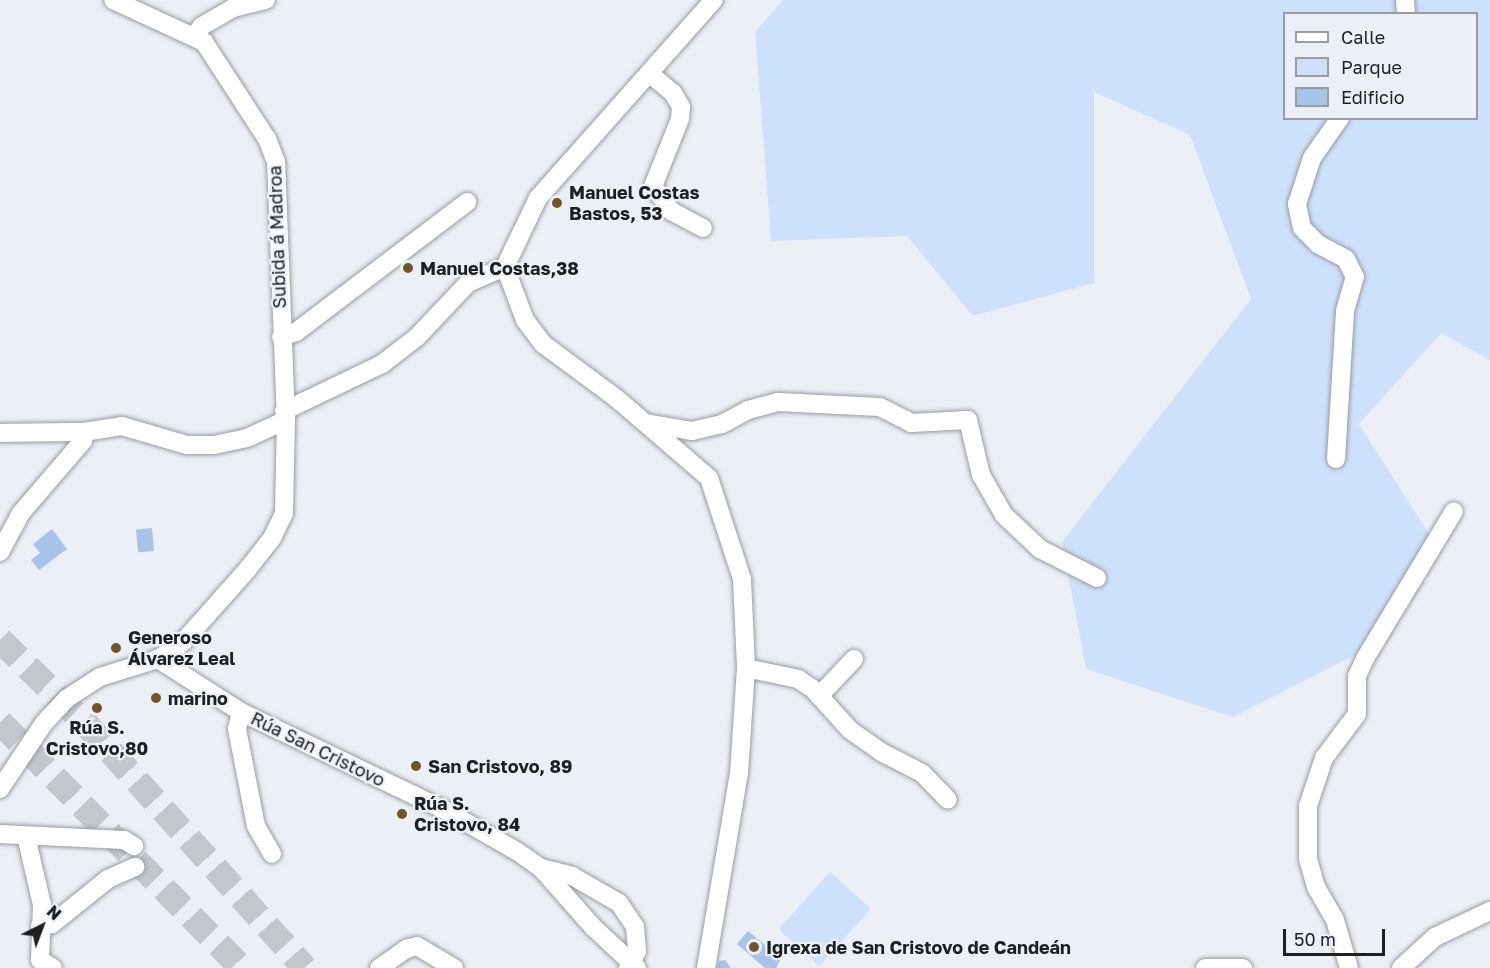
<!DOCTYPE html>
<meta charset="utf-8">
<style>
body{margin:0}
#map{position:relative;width:1490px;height:968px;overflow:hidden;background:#ecf0f6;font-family:"Golos Text",sans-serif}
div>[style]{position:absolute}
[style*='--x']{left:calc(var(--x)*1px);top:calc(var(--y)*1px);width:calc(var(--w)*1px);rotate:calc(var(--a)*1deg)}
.green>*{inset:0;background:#cee1fc;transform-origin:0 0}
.building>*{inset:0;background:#a7c3ea;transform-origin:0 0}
.highway-tunnel>*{height:26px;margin-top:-13px;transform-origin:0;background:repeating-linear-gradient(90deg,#c3c6cb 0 26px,transparent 0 39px)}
.roads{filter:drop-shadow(0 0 2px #989ca2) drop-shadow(0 0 2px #989ca2)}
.minor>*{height:18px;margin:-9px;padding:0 9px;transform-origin:9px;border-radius:9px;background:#fff}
.dots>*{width:16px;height:16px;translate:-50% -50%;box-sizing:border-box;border:3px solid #ecf0f6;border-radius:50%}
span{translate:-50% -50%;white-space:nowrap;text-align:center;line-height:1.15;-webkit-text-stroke:4.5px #ecf0f6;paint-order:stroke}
.poi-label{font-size:18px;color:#1d1f21;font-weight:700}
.left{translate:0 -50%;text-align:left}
.street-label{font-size:18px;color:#1d1f21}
.legend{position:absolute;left:1283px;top:12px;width:195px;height:108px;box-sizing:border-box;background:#ecf0f6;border:2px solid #999ca1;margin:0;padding:8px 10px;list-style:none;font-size:18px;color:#1d1f21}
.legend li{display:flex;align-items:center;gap:12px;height:30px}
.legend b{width:30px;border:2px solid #999ca1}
.north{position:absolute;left:12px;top:896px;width:60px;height:60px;-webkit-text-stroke:4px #ecf0f6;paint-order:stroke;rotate:42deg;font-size:16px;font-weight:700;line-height:24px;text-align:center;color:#1d1f21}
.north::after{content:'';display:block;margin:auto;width:21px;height:27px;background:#1d1f21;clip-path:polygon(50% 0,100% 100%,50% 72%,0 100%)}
.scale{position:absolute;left:1283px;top:929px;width:102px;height:27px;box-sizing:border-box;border:3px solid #1d1f21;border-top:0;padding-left:8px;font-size:18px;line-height:21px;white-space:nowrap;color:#1d1f21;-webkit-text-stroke:4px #ecf0f6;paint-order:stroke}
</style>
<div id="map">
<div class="green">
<div style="clip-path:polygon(evenodd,783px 0,1490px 0,1490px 360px,1441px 333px,1359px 424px,1438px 548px,1386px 639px,1233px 717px,1086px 669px,1062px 542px,1251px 299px,1190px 135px,1094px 92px,1094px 283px,973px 316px,907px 236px,771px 241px,755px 32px,783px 0,1284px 14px,1476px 14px,1476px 118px,1284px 118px,1284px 14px)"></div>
<div style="left:830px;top:872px;width:55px;height:77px;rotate:42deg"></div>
</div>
<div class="building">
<div style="left:152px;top:528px;width:23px;height:16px;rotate:85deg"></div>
<div style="clip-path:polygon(52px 529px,67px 549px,39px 570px,31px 560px,40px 553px,33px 544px)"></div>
<div style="clip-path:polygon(748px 931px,771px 950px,776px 944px,785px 951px,776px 968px,765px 968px,737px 944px)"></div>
<div style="clip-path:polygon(725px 960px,731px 968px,717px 968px,719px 961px)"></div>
</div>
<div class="highway-tunnel">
<div style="--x:0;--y:640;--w:119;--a:44.3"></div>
<div style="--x:85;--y:723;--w:329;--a:48.1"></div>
<div style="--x:0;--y:722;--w:345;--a:45.5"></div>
</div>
<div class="roads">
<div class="minor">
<div style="--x:1405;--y:0;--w:14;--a:86"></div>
<div style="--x:194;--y:36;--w:13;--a:-51"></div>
<div style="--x:202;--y:26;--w:36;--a:-30"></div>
<div style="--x:233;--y:8;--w:34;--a:-14"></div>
<div style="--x:649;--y:73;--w:31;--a:40"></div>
<div style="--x:673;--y:93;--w:16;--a:60"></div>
<div style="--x:681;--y:107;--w:12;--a:95"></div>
<div style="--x:680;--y:119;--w:72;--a:111.9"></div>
<div style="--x:653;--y:186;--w:31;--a:54"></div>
<div style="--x:671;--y:211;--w:36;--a:28"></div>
<div style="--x:505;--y:267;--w:57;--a:69.3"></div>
<div style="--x:525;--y:320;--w:30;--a:53"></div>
<div style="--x:543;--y:344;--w:91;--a:36.5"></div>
<div style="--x:616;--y:398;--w:123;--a:40.7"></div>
<div style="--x:709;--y:478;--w:106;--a:71.9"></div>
<div style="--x:742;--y:579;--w:89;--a:87.4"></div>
<div style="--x:746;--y:668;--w:105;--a:93.8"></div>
<div style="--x:739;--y:773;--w:198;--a:99.6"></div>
<div style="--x:505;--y:267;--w:76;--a:-64.4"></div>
<div style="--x:538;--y:198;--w:265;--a:-48.4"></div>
<div style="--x:281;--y:337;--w:16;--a:-18"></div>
<div style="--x:296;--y:332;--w:215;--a:-37.2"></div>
<div style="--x:284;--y:411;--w:109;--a:-25.6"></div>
<div style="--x:382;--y:364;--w:44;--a:-37.6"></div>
<div style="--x:417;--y:337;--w:74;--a:-46.6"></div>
<div style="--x:468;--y:283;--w:40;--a:-23.4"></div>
<div style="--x:646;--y:423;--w:47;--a:9.9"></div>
<div style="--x:692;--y:431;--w:31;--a:-13"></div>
<div style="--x:722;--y:424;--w:30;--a:-28"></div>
<div style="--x:748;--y:410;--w:31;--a:-15"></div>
<div style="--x:778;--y:402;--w:102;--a:2.8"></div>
<div style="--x:880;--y:407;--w:35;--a:27"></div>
<div style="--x:911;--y:423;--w:57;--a:-3"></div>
<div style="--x:968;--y:420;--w:57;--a:76.7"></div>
<div style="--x:981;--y:475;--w:46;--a:60.1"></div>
<div style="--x:1004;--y:515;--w:50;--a:43.4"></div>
<div style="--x:1040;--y:549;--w:64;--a:27"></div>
<div style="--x:0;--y:433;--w:84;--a:-0.7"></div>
<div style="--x:1336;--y:459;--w:148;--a:-86.5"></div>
<div style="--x:1345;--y:311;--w:35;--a:-74"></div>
<div style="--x:1355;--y:277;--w:20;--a:-117"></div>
<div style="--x:1346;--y:259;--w:32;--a:-152"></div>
<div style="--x:1318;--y:244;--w:23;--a:-135"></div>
<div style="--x:1302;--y:228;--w:25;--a:-102"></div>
<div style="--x:1297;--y:204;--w:48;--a:-71.9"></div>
<div style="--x:1312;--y:158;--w:49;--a:-55"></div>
<div style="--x:0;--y:552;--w:44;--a:-61.7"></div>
<div style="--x:21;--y:513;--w:95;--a:-49.3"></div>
<div style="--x:83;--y:441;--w:9;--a:-84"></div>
<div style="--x:84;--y:432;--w:38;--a:-9"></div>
<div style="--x:122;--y:426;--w:68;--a:16.3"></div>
<div style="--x:187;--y:445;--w:27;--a:0"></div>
<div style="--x:214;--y:445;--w:34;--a:-12"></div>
<div style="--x:247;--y:438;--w:43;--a:-24.8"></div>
<div style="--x:158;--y:659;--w:98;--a:32.6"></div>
<div style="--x:241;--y:712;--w:224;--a:25.7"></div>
<div style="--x:443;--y:809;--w:86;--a:29.8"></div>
<div style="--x:518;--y:852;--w:28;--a:35"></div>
<div style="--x:541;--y:868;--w:79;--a:48.6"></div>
<div style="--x:593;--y:927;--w:60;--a:43"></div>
<div style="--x:746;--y:668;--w:53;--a:11.9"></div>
<div style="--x:798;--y:679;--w:18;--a:34"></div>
<div style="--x:813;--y:689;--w:55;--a:47.9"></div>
<div style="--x:850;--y:730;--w:38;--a:35"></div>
<div style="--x:881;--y:752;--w:46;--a:27.1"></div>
<div style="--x:922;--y:773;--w:37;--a:46"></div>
<div style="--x:819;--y:696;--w:51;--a:-46.6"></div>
<div style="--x:241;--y:712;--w:17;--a:103"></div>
<div style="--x:237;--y:729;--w:99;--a:78.9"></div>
<div style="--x:256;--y:826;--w:32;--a:60"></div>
<div style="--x:0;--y:789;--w:79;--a:-56.3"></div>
<div style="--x:44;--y:723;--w:33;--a:-47"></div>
<div style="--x:66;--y:699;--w:40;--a:-32.9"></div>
<div style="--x:100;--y:677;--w:61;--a:-17.2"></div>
<div style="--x:158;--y:659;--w:30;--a:-34"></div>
<div style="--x:183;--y:642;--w:96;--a:-48.4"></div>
<div style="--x:247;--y:570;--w:41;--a:-52"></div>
<div style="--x:272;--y:538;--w:28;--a:-64"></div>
<div style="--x:284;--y:513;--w:93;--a:-88.8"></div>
<div style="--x:286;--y:420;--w:258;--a:-92.2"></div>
<div style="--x:276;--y:162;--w:25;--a:-111"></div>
<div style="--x:267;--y:139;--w:116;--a:-123"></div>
<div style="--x:204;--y:42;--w:100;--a:-155.2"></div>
<div style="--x:0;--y:834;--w:124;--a:2.8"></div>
<div style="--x:124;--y:840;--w:12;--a:31"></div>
<div style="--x:26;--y:836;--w:71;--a:76.9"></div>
<div style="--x:42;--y:905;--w:55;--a:92.1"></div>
<div style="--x:40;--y:960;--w:15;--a:32"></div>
<div style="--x:541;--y:868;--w:32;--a:14"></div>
<div style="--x:572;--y:876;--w:54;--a:29.9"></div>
<div style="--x:619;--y:903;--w:29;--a:56"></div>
<div style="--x:635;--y:927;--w:24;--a:85"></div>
<div style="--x:637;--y:951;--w:19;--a:118"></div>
<div style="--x:40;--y:926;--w:12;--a:-9"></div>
<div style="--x:52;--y:924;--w:72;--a:-38.8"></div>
<div style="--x:108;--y:879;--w:30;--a:-24"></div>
<div style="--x:379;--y:968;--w:33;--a:-35"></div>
<div style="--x:406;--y:949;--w:11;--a:-15"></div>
<div style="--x:417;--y:946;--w:43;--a:30.7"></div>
<div style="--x:1205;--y:968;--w:38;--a:0"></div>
<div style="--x:1349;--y:968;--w:50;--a:-106.3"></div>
<div style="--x:1335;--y:920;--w:38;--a:-120"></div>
<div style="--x:1316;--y:887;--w:29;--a:-106"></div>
<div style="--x:1308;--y:859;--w:53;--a:-90"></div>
<div style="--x:1308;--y:806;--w:51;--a:-71.6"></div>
<div style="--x:1324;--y:758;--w:55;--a:-53.1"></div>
<div style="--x:1357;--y:714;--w:38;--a:-90"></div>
<div style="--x:1357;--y:676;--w:21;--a:-65"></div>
<div style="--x:1366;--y:657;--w:170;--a:-58.9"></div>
<div style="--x:1401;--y:968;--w:46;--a:-42.4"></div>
<div style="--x:1435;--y:937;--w:61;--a:-25.3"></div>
</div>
</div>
<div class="dots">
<div style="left:557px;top:203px;background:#715428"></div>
<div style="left:408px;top:268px;background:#715428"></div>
<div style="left:116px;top:648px;background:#715428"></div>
<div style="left:156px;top:698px;background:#715428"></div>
<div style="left:97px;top:708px;background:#715428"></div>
<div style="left:416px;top:766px;background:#715428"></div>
<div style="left:402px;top:814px;background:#715428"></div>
<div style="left:754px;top:947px;background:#715428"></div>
</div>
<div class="poi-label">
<span class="left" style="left:569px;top:203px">Manuel Costas<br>Bastos, 53</span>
<span class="left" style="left:420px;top:268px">Manuel Costas,38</span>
<span class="left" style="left:128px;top:648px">Generoso<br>Álvarez Leal</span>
<span class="left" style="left:168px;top:698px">marino</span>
<span style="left:97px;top:738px">Rúa S.<br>Cristovo,80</span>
<span class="left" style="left:428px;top:766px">San Cristovo, 89</span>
<span class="left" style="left:414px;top:814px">Rúa S.<br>Cristovo, 84</span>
<span class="left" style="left:766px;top:947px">Igrexa de San Cristovo de Candeán</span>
</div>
<div class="street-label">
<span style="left:277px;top:237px;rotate:-92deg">Subida á Madroa</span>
<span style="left:318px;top:749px;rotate:26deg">Rúa San Cristovo</span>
</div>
<ul class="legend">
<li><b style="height:8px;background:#fff"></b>Calle</li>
<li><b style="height:16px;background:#cee1fc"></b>Parque</li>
<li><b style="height:16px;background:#a7c3ea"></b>Edificio</li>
</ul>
<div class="north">N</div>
<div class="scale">50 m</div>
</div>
